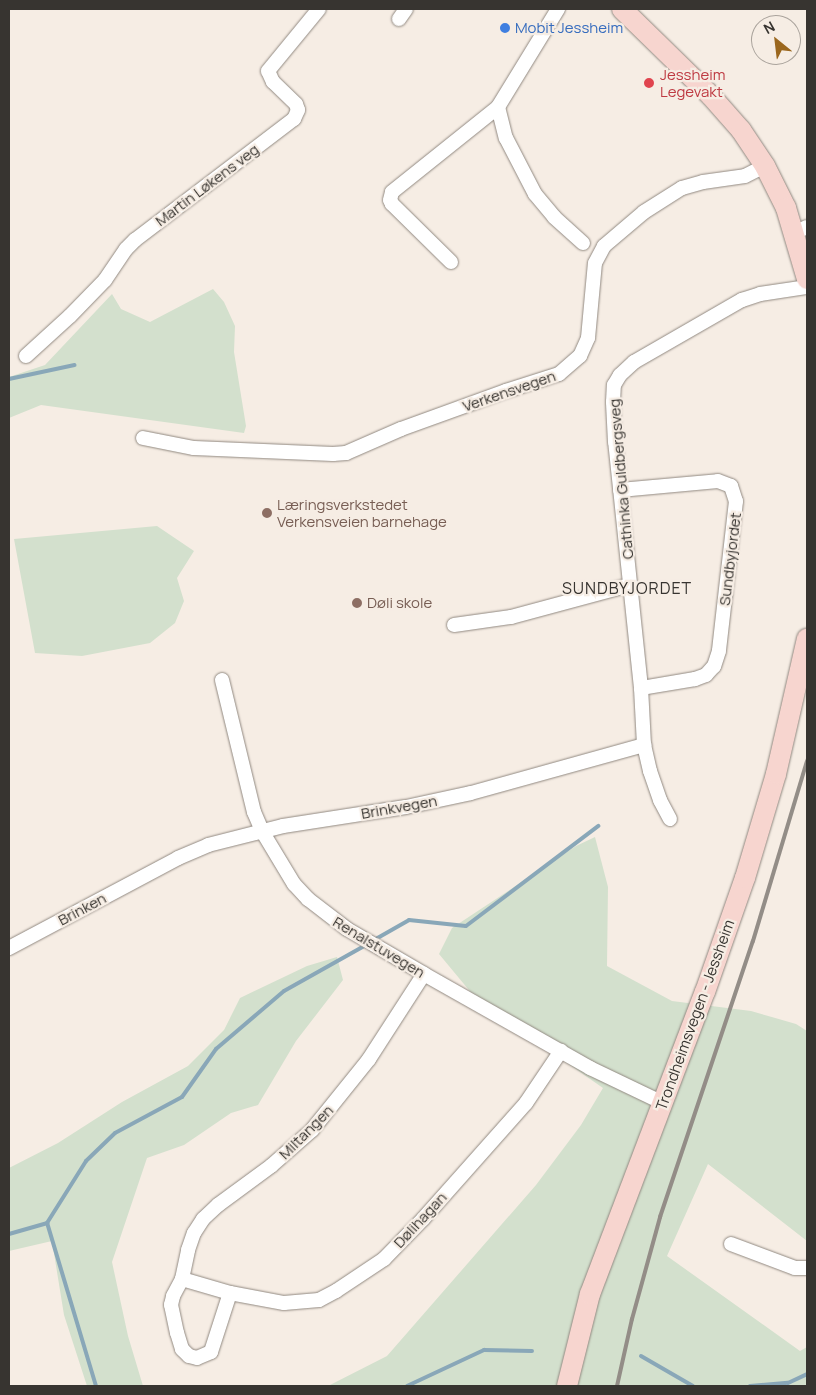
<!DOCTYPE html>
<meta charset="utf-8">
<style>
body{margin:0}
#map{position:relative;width:816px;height:1395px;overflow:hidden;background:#f6ede4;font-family:Manrope,sans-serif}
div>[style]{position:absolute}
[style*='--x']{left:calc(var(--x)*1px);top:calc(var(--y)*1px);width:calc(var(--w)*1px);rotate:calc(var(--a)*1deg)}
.green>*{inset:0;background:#d3e0cd}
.stream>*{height:4px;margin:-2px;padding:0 2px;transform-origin:2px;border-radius:2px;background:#89a7b8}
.roads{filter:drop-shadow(0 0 1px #918981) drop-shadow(0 0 1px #918981)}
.minor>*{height:14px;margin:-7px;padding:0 7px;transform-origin:7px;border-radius:7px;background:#fff}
.secondary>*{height:20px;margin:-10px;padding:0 10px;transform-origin:10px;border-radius:10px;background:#f7d5cf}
.rail>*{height:4px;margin:-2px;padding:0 2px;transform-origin:2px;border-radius:2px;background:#938d87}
.dots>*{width:14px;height:14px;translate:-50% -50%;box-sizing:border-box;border:2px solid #f6ede4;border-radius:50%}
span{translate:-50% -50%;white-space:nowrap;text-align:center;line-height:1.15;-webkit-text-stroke:4.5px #f6ede4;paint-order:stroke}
.shop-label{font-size:15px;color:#366cbe}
.left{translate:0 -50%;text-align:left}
.health-label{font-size:15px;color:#be3a42}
.street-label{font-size:15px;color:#373430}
.education-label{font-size:15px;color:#785e54}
.neighbourhood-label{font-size:16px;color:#373430;letter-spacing:1px}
.frame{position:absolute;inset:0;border:10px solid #373430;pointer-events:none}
.north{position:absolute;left:751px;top:15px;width:50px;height:50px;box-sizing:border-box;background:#f6ede4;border:1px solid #aaa39c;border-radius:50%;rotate:331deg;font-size:14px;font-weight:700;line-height:20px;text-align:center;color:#373430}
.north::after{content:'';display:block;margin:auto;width:18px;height:22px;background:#9b671e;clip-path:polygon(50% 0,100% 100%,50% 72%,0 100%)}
</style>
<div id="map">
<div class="green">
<div style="clip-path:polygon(213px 289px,224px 302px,235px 326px,234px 352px,246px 426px,244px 433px,41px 405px,9px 418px,9px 377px,45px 365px,112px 294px,121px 309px,150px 322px)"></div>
<div style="clip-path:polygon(157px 526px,194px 551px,177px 578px,184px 601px,175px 623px,150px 643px,82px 656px,35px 653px,14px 539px)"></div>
<div style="clip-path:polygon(595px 837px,608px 887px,607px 966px,672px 1001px,751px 1011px,796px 1024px,807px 1031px,807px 1241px,708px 1164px,667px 1256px,800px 1351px,807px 1347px,807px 1386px,328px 1386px,387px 1356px,536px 1185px,581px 1125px,603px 1088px,478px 1001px,439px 954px,452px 928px,576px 846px)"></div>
<div style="clip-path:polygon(337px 957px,343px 980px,296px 1041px,258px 1105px,231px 1113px,184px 1145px,147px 1158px,112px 1262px,128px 1336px,143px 1386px,87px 1386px,64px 1315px,52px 1241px,9px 1251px,9px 1168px,58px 1143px,122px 1102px,188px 1066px,224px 1030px,240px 998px,307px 966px)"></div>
</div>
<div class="stream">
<div style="--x:9;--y:379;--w:67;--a:-12"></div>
<div style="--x:374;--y:940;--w:40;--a:-29.7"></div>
<div style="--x:409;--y:920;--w:57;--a:6"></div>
<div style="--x:466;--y:926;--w:166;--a:-37.1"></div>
<div style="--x:9;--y:1234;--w:40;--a:-16"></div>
<div style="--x:641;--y:1356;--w:60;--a:30"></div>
<div style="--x:96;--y:1386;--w:170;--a:-106.7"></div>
<div style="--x:47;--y:1223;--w:73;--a:-57.8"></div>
<div style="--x:86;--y:1161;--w:40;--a:-44"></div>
<div style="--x:115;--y:1133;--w:76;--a:-28.2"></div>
<div style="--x:182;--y:1097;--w:59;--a:-54.7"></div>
<div style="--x:216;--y:1049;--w:89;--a:-40.5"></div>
<div style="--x:284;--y:991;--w:94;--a:-29.3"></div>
<div style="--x:407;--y:1386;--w:85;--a:-25.1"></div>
<div style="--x:484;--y:1350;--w:48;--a:1.2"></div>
<div style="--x:750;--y:1386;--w:38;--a:-5"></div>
<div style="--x:788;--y:1383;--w:21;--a:-25"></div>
</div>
<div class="roads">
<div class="minor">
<div style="--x:399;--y:19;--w:12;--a:-55"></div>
<div style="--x:498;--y:107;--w:32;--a:76"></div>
<div style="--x:506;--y:138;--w:63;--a:62.6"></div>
<div style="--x:535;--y:194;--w:30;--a:50"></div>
<div style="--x:554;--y:217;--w:39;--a:42"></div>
<div style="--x:794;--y:233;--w:14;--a:-25"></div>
<div style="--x:451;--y:262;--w:83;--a:-135.5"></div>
<div style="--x:392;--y:204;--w:4;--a:-117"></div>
<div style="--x:390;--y:200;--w:8;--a:-76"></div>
<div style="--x:392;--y:192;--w:136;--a:-38.7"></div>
<div style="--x:498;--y:107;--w:115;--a:-58.5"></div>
<div style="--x:26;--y:356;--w:59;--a:-42.3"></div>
<div style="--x:70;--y:316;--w:50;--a:-45.8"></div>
<div style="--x:105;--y:280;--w:37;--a:-56"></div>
<div style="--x:126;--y:249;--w:13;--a:-45"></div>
<div style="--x:135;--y:240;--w:200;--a:-37.3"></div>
<div style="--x:294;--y:119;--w:10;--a:-66"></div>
<div style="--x:298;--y:110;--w:6;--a:-108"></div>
<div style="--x:296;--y:104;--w:32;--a:-136"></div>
<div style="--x:273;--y:82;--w:12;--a:-114"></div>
<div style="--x:268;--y:71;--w:80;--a:-50.6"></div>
<div style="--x:143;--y:438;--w:52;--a:11.1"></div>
<div style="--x:194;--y:448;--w:139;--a:2.5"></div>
<div style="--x:333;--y:454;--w:13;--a:-4"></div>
<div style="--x:346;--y:453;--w:60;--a:-23.6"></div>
<div style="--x:401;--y:429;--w:112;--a:-19.9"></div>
<div style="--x:506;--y:391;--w:56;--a:-17.8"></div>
<div style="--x:559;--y:374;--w:28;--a:-41"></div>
<div style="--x:580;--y:356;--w:20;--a:-66"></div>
<div style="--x:588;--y:338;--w:75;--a:-84.7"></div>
<div style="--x:595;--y:263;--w:19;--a:-62"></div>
<div style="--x:604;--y:246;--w:52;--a:-40.4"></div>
<div style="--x:644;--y:212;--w:45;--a:-32.3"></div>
<div style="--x:682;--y:188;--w:22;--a:-16"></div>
<div style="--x:703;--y:182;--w:42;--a:-8.1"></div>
<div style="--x:745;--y:176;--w:22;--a:-27"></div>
<div style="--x:620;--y:490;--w:98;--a:-5.2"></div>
<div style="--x:718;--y:481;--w:14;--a:21"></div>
<div style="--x:731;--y:486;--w:16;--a:72"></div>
<div style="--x:736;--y:501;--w:151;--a:96.5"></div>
<div style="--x:719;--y:651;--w:16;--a:108"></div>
<div style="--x:714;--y:666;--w:12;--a:132"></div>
<div style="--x:706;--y:675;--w:12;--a:160"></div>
<div style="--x:695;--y:679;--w:55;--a:170.5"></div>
<div style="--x:454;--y:625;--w:58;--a:-8"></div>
<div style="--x:511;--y:617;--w:123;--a:-15.1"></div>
<div style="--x:222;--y:680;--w:136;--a:76.4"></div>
<div style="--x:254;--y:812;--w:21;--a:67"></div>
<div style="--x:262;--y:831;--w:62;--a:58.9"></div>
<div style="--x:294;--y:884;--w:21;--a:47"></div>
<div style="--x:308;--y:899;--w:49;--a:37.6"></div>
<div style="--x:347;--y:929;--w:89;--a:30.3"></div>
<div style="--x:424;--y:974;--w:191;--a:29.5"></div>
<div style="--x:590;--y:1068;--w:81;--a:25.6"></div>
<div style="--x:670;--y:819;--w:21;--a:-118"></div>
<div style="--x:660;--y:800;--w:31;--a:-109"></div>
<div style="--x:650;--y:771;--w:27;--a:-103"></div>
<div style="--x:644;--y:745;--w:57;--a:-93"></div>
<div style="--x:641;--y:688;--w:247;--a:-96"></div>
<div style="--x:615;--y:442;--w:40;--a:-92.9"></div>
<div style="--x:613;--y:402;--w:17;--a:-87"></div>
<div style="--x:614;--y:385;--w:12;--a:-59"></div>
<div style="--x:620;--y:375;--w:19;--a:-43"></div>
<div style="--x:634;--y:362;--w:125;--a:-29.9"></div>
<div style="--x:742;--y:300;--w:19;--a:-18"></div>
<div style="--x:760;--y:294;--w:48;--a:-8.5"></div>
<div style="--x:9;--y:948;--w:191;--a:-28"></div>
<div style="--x:178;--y:858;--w:33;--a:-23"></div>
<div style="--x:208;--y:845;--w:77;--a:-14.2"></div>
<div style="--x:283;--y:826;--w:124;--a:-8.8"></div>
<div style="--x:406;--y:807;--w:66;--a:-12.2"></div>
<div style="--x:471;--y:793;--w:180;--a:-15.5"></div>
<div style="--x:731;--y:1244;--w:68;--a:20.6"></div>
<div style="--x:795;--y:1268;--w:12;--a:0"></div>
<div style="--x:182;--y:1279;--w:50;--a:16.3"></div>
<div style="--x:230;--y:1293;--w:55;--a:10.5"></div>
<div style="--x:284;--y:1303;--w:35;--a:-5"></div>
<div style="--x:319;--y:1300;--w:19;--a:-28"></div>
<div style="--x:336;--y:1291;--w:58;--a:-33.7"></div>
<div style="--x:384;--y:1259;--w:56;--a:-45.7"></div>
<div style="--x:423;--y:1219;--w:155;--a:-48.4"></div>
<div style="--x:526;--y:1103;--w:63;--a:-56.1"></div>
<div style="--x:230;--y:1293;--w:62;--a:107.9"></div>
<div style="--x:211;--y:1352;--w:15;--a:157"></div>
<div style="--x:197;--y:1358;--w:8;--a:-166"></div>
<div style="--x:189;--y:1356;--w:10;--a:-135"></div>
<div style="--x:182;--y:1349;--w:17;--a:-107"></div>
<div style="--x:177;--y:1333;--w:29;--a:-102"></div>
<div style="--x:171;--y:1305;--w:9;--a:-77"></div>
<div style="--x:173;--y:1296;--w:19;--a:-62"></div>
<div style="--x:182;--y:1279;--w:30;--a:-78"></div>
<div style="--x:188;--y:1250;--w:18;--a:-71"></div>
<div style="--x:194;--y:1233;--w:17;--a:-57"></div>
<div style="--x:203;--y:1219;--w:21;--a:-43"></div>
<div style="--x:218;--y:1205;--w:66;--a:-36.3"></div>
<div style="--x:271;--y:1166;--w:55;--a:-41.3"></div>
<div style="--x:312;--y:1130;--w:91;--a:-51.2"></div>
<div style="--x:369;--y:1059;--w:101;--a:-57.1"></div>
</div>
<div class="secondary">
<div style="--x:622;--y:9;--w:124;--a:44.3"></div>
<div style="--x:711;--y:96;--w:45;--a:48.6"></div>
<div style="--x:741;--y:130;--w:43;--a:56.3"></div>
<div style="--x:765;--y:166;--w:47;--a:63.4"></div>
<div style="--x:786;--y:208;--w:74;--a:73.5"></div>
<div style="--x:567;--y:1386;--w:95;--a:-76"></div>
<div style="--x:590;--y:1294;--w:323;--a:-69.2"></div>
<div style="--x:705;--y:992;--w:121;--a:-70.7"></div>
<div style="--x:745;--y:878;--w:109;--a:-73.4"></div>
<div style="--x:776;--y:774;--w:139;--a:-77.1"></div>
</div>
</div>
<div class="rail">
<div style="--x:617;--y:1386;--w:69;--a:-77.4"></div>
<div style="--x:632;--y:1319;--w:106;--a:-74.6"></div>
<div style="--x:660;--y:1217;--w:291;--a:-71.4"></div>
<div style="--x:753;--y:941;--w:188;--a:-73.3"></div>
</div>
<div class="dots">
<div style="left:505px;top:28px;background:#3f7fe0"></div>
<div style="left:649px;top:83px;background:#e0444e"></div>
<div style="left:267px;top:513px;background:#8d6e63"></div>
<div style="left:357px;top:603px;background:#8d6e63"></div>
</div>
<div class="shop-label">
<span class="left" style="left:515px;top:28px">Mobit Jessheim</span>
</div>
<div class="health-label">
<span class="left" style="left:660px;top:83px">Jessheim<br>Legevakt</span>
</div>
<div class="street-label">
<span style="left:207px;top:185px;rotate:-37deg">Martin Løkens veg</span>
<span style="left:509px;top:391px;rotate:-19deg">Verkensvegen</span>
<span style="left:621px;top:479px;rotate:-95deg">Cathinka Guldbergsveg</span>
<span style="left:730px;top:559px;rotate:-83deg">Sundbyjordet</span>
<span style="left:399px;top:807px;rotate:-10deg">Brinkvegen</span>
<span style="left:82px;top:909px;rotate:-28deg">Brinken</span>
<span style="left:379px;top:947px;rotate:31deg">Renalstuvegen</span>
<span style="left:695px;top:1015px;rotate:-70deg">Trondheimsvegen - Jessheim</span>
<span style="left:306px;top:1132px;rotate:-45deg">Miltangen</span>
<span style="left:420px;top:1220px;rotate:-47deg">Dølihagan</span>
</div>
<div class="education-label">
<span class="left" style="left:277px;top:513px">Læringsverkstedet<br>Verkensveien barnehage</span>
<span class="left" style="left:367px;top:603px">Døli skole</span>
</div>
<div class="neighbourhood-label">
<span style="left:627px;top:588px">SUNDBYJORDET</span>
</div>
<div class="frame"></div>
<div class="north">N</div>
</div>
